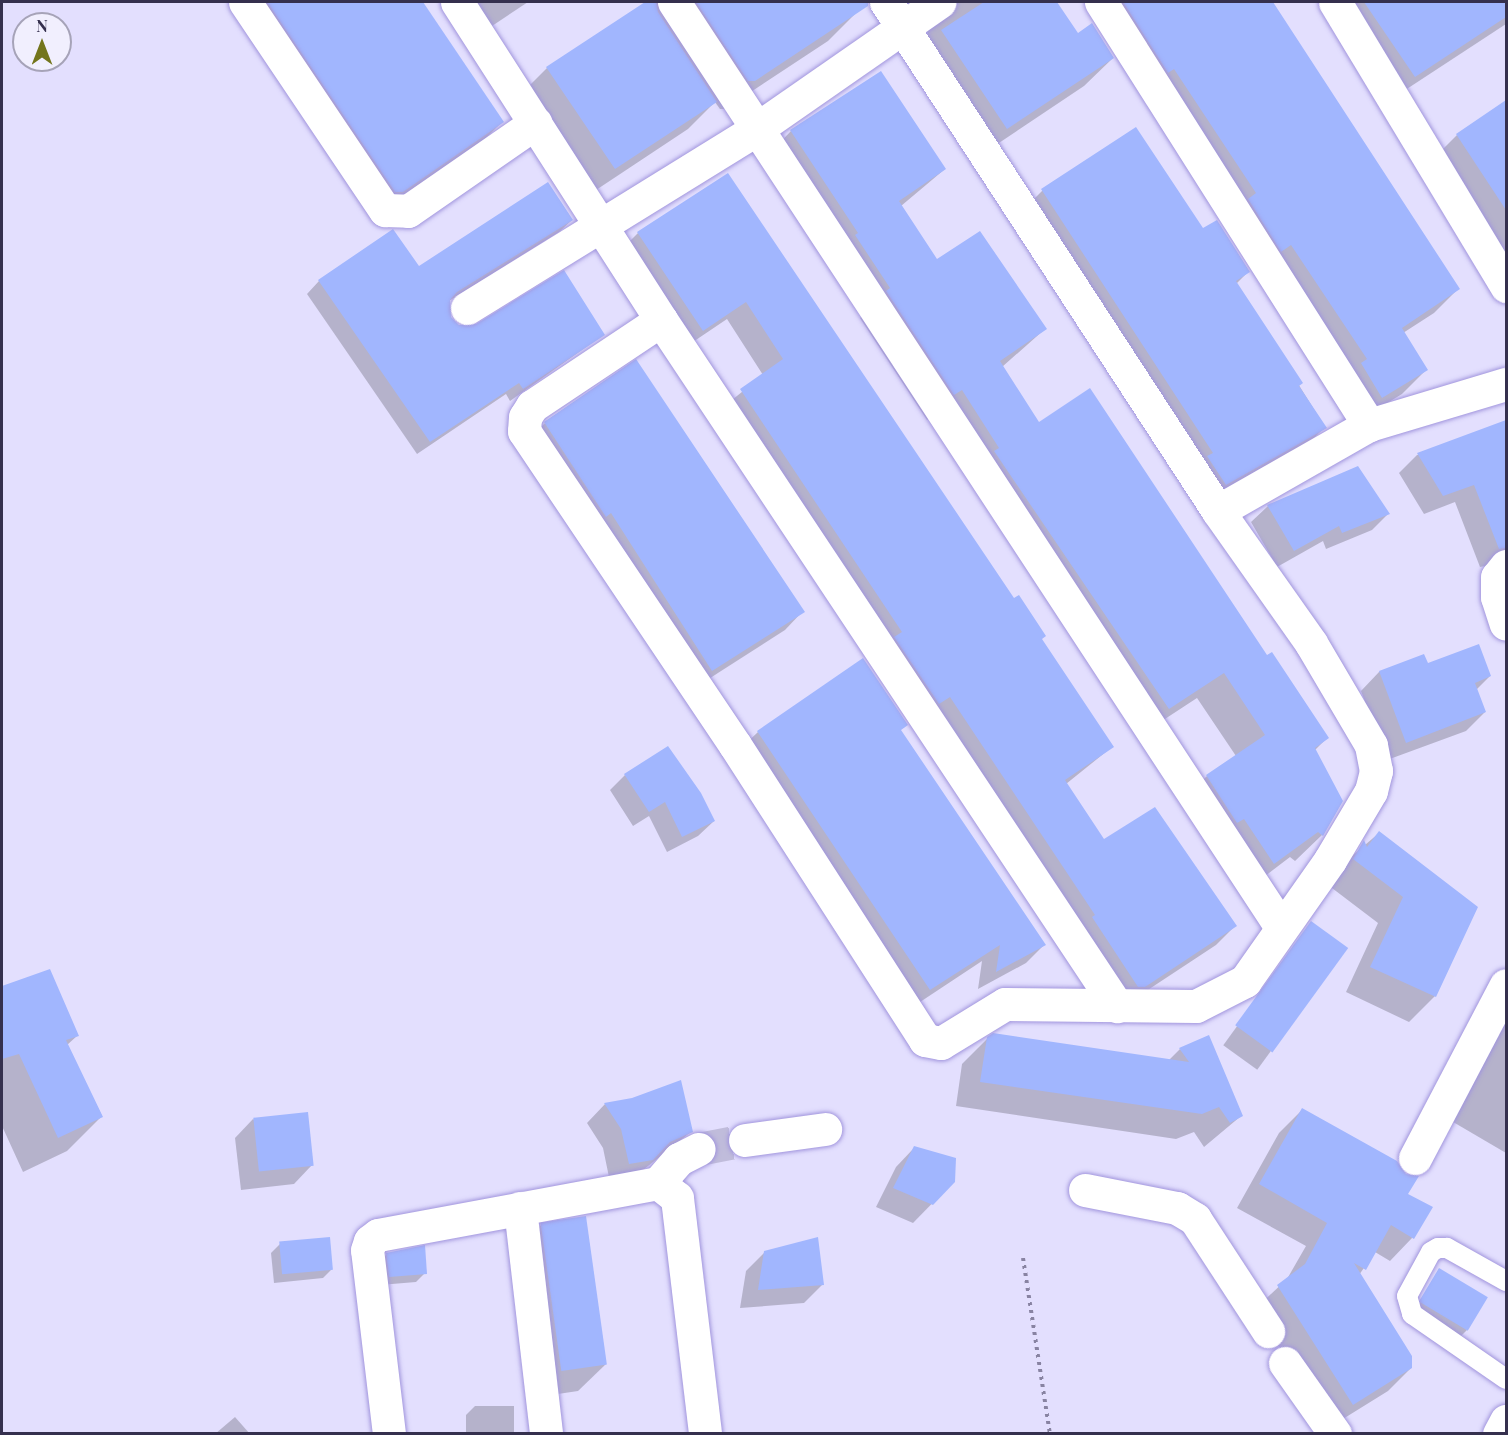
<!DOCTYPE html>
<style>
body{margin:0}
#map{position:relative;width:1508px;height:1435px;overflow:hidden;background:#e3dffe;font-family:"Playfair Display",serif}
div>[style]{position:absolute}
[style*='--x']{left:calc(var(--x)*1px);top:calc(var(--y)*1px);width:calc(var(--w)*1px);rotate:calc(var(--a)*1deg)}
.shadow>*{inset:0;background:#0003;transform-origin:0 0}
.building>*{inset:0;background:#a1b6fe;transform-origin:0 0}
.street-tunnel>*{height:33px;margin-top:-16.5px;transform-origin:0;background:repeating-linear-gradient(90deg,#c0bcdb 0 33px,transparent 0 49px)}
.path>*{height:4px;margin-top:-2px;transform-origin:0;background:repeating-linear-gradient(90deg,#8883a2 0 3px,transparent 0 7.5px)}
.roads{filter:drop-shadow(0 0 2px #a195dd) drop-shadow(0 0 2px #a195dd)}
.lane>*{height:20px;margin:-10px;padding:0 10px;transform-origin:10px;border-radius:10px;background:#fff}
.street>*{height:33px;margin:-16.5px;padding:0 16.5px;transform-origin:16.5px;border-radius:16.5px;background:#fff}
.secondary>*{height:33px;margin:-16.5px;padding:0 16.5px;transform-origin:16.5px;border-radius:16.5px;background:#fff}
span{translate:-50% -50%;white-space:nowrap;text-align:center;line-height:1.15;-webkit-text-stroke:6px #f1effe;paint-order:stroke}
.frame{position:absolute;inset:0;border:3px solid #35304e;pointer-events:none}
.north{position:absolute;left:12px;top:12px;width:60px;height:60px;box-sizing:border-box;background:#f1effe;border:2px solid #a6a3b8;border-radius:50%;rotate:0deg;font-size:16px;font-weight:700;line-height:24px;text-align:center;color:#35304e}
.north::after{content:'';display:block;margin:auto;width:21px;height:27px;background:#73751c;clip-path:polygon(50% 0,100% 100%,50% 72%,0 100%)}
</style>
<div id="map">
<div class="shadow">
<div style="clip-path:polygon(240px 2px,419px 2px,502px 122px,482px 142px,381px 211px)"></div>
<div style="clip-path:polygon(454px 2px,528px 2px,477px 36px)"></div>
<div style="clip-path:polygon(648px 2px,848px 2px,856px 13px,828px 41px,725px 109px,720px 109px,715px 102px,688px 129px,587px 196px,520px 95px,547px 68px)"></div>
<div style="clip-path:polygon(868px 2px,1055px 2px,1077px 35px,1113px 58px,1084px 86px,978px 157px,928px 38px,927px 20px,877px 15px)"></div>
<div style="clip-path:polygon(1102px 2px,1272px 2px,1458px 289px,1434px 313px,1403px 333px,1426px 370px,1402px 394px,1358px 421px)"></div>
<div style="clip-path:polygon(1328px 2px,1506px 2px,1506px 24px,1390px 100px)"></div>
<div style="clip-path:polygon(1506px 102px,1506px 269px,1433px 159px,1457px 135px)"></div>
<div style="clip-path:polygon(1136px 129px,1203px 231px,1248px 272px,1236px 284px,1325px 427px,1298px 454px,1199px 510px,1016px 217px,1042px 191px)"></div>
<div style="clip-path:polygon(791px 131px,945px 169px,901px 206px,937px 261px,1045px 329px,1002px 367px,1039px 424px,1267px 657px,1327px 738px,1315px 750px,1322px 835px,1295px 861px,1290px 857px,1247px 890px,1180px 802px,1207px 776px,1236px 756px,1197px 698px,1142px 734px,935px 415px,927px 420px,860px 318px,864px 314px,765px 158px)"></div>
<div style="clip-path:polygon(728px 175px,1112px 747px,1066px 784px,1104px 841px,1235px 926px,1216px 945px,1125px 1005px,722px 408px,763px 375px,727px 319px,684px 348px,619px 252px,638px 233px)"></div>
<div style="clip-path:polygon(572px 220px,559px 232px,449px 301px,449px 318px,458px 326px,603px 335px,510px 401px,506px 394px,417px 454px,307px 294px,319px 281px,419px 268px)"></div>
<div style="clip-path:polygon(1506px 421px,1506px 562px,1480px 567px,1455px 502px,1424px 514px,1399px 473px,1417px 455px)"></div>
<div style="clip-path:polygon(545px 423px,803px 611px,785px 630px,693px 689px,527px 442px)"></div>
<div style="clip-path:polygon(1268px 506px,1388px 514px,1372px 530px,1326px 549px,1323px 541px,1277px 567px,1251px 522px)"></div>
<div style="clip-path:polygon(1423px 656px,1427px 665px,1490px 676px,1476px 690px,1485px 712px,1466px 731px,1387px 760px,1361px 691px,1379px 672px)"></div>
<div style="clip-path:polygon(900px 731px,1044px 945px,1026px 963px,978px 989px,982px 961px,911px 1008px,739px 750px,758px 732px)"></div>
<div style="clip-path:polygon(625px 775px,714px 821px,698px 836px,667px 852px,649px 816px,633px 826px,610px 790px)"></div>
<div style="clip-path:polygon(1379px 833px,1476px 907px,1435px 996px,1409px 1022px,1346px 992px,1378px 923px,1328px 885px,1338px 868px)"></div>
<div style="left:1312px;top:923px;width:42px;height:151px;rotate:36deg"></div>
<div style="clip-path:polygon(49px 971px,77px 1036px,67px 1045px,102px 1116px,67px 1151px,23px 1172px,2px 1126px,2px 988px)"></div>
<div style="clip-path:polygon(1506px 1019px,1506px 1153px,1448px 1119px)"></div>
<div style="clip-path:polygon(988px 1038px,1168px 1061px,1180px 1049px,1241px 1116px,1204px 1147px,1194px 1132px,1176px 1139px,956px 1106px,962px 1064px)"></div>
<div style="clip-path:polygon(605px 1104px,692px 1131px,633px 1178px,610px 1182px,603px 1148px,587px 1123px)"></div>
<div style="clip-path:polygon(1302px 1110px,1406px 1195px,1412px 1238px,1390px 1261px,1375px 1252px,1359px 1275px,1411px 1368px,1388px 1391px,1330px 1427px,1255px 1309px,1287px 1279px,1306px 1246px,1237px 1208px,1279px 1133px)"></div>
<div style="clip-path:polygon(253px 1119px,312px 1165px,294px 1184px,241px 1190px,235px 1138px)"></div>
<div style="clip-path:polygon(914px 1148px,954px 1181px,913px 1223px,876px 1207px,896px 1167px)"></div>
<div style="clip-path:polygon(541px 1225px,606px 1364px,578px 1391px,531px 1398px,514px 1253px)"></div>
<div style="clip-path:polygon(280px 1244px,332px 1269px,323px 1278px,274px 1283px,271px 1253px)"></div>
<div style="clip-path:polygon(765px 1252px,822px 1285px,804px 1303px,740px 1308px,746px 1271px)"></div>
<div style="clip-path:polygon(387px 1254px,425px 1273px,416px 1282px,380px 1285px,378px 1263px)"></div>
<div style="clip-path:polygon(1439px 1270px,1467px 1330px,1458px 1339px,1414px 1313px)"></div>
<div style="clip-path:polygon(475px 1406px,514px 1406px,514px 1434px,466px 1434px,466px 1415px)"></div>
<div style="clip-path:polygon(235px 1417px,250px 1434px,215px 1434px)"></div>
</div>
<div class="building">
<div style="clip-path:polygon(267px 2px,423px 2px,504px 122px,403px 192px,395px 192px)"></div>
<div style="clip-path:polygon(645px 2px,656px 2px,658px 12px,717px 102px,615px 169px,546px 67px)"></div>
<div style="clip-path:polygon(696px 2px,868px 2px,868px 6px,755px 81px,748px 81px)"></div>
<div style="clip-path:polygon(984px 2px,1057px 2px,1078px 33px,1092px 23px,1114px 58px,1007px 129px,941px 30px)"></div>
<div style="clip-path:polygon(1123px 2px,1273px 2px,1460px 289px,1402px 328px,1428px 370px,1382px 398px,1361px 363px,1367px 359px,1291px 245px,1281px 252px,1248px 199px,1256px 193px,1174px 69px,1168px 73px)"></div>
<div style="clip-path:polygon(1364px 2px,1506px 2px,1506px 17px,1415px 77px)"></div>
<div style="clip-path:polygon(881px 71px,946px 169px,899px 201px,937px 259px,980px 231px,1047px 329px,1000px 361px,1039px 422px,1090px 388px,1267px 655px,1272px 652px,1329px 738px,1315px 748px,1343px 801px,1323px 836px,1318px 832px,1274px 864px,1244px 819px,1237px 823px,1206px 775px,1265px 735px,1224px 673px,1169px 709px,994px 451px,999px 448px,962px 390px,954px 395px,886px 291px,890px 288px,855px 235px,858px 233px,790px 130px)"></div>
<div style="clip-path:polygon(1506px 100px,1506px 210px,1456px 134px)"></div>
<div style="clip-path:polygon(1136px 127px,1203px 228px,1217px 220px,1250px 272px,1236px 281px,1303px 383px,1299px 386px,1327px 428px,1226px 485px,1207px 456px,1213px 453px,1041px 189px)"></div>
<div style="clip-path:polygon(728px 173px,1014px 598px,1019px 595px,1046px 636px,1042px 639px,1114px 747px,1065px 780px,1104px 839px,1155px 807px,1237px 926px,1145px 987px,1138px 987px,1092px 917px,1095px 915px,950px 697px,939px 704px,894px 637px,902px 632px,740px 389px,783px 359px,746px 302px,703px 331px,637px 232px)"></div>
<div style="clip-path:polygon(548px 182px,573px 220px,457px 292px,450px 300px,451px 317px,459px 325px,476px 324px,564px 270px,605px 335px,523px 389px,519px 383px,430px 442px,318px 280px,393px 229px,419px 266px)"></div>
<div style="clip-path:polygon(636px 359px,805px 612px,712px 671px,611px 513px,606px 517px,544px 422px)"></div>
<div style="clip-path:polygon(1506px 420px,1506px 548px,1499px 549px,1474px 485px,1443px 496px,1417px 453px)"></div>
<div style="clip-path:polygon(1358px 466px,1390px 514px,1342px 533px,1339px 526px,1294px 551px,1267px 505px)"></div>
<div style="clip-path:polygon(1479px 644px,1491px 676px,1475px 683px,1486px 712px,1406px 743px,1379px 671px,1424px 654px,1428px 663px)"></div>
<div style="clip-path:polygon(863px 658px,908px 725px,901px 730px,1046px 945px,996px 972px,1000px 945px,930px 990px,757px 731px)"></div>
<div style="clip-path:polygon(668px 746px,701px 793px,715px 821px,682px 837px,665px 802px,649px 812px,624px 774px)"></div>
<div style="clip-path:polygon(1379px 831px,1478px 907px,1436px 997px,1370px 967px,1403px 897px,1353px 859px,1364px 840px,1367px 847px)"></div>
<div style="left:1311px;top:921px;width:46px;height:129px;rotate:36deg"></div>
<div style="clip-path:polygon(50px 969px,79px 1036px,66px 1040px,103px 1117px,58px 1138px,19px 1054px,2px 1059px,2px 986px)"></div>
<div style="clip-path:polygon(993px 1033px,1189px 1062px,1179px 1048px,1209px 1035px,1243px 1116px,1230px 1123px,1219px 1107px,1202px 1114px,980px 1082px,987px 1037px)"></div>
<div style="clip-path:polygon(681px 1080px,693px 1132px,670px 1142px,653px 1160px,629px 1164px,621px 1129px,604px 1103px,632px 1098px)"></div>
<div style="clip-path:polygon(1302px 1108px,1397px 1161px,1406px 1174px,1419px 1176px,1408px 1194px,1433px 1207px,1414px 1239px,1391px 1225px,1366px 1270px,1354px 1263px,1412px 1356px,1412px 1368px,1353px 1405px,1277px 1285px,1305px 1264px,1327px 1223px,1259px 1184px)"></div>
<div style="left:308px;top:1112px;width:54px;height:55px;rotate:84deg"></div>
<div style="clip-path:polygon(914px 1146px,956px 1158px,955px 1182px,933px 1205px,893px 1188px)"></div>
<div style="left:586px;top:1216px;width:150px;height:46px;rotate:82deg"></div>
<div style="left:330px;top:1237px;width:33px;height:51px;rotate:85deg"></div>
<div style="clip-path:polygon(818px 1237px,824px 1285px,758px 1290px,764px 1251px)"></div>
<div style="clip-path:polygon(425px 1245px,427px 1274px,389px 1277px,386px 1253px)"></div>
<div style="left:1439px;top:1268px;width:57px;height:39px;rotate:31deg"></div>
</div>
<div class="street-tunnel">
<div style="--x:699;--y:1149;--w:47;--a:-11.1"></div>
</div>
<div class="path">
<div style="--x:1023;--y:1258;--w:178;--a:81.3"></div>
</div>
<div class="roads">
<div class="lane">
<div style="--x:1506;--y:1281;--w:68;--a:-150.8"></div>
<div style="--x:1447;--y:1248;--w:9;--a:180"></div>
<div style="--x:1438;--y:1248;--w:8;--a:150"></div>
<div style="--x:1431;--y:1252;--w:50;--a:118.6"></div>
<div style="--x:1407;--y:1296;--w:19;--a:74"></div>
<div style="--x:1412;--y:1314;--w:114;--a:34.7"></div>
</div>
<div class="street">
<div style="--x:245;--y:2;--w:251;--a:56.1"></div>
<div style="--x:385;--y:210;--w:23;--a:2"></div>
<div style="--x:408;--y:211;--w:155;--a:-34.7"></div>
<div style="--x:457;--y:2;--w:378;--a:57.3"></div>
<div style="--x:661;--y:320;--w:824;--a:56.39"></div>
<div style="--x:674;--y:2;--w:1106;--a:56.73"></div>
<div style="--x:1101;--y:2;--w:501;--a:57.64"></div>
<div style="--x:1335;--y:2;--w:332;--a:58.9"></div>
<div style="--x:467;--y:308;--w:342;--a:-31.7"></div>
<div style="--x:758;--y:128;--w:221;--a:-34.8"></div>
<div style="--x:661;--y:320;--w:155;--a:146.3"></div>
<div style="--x:532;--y:406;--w:13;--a:122"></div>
<div style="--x:525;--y:417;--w:14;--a:94"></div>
<div style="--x:524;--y:431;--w:378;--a:56.1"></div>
<div style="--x:735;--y:745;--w:351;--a:57.2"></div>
<div style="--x:925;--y:1040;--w:16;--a:11"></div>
<div style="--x:941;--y:1043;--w:75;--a:-31.4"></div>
<div style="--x:1005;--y:1004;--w:191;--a:0.6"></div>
<div style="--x:1196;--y:1006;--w:55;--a:-27"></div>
<div style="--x:1245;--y:981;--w:148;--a:-54.9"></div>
<div style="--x:1330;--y:860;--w:80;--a:-59.3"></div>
<div style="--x:1371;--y:791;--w:21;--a:-76"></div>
<div style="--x:1376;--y:771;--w:26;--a:-101"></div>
<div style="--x:1371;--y:745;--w:118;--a:-120.5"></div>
<div style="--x:1311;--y:643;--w:161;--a:-125.2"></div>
<div style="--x:1218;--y:511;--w:608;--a:-123.11"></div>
<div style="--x:1218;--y:511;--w:174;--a:-29.7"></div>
<div style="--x:1369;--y:425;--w:143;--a:-16.7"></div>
<div style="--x:1506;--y:566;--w:14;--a:129"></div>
<div style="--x:1497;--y:577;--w:20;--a:90"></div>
<div style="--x:1497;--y:597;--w:28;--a:72"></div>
<div style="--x:745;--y:1140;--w:81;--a:-7.8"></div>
<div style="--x:1415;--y:1158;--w:195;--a:-62.3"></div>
<div style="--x:658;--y:1183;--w:32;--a:-49"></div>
<div style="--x:679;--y:1159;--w:22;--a:-27"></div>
<div style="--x:1085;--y:1190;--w:94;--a:11.1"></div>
<div style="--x:1177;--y:1208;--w:21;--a:31"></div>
<div style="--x:1195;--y:1219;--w:134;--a:56.9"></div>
<div style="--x:520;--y:1208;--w:227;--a:83.4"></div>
<div style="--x:1285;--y:1363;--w:87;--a:54.8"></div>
<div style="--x:389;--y:1434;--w:185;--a:-96.8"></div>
<div style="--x:367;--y:1250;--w:9;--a:-72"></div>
<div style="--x:370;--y:1241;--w:10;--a:-37"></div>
<div style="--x:378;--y:1235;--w:285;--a:-10.5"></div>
<div style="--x:658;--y:1183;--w:24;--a:38"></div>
<div style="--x:677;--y:1198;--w:238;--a:83.2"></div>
</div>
<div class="secondary">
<div style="--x:1499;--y:1434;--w:15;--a:-62"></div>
</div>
</div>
<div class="frame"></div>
<div class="north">N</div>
</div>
